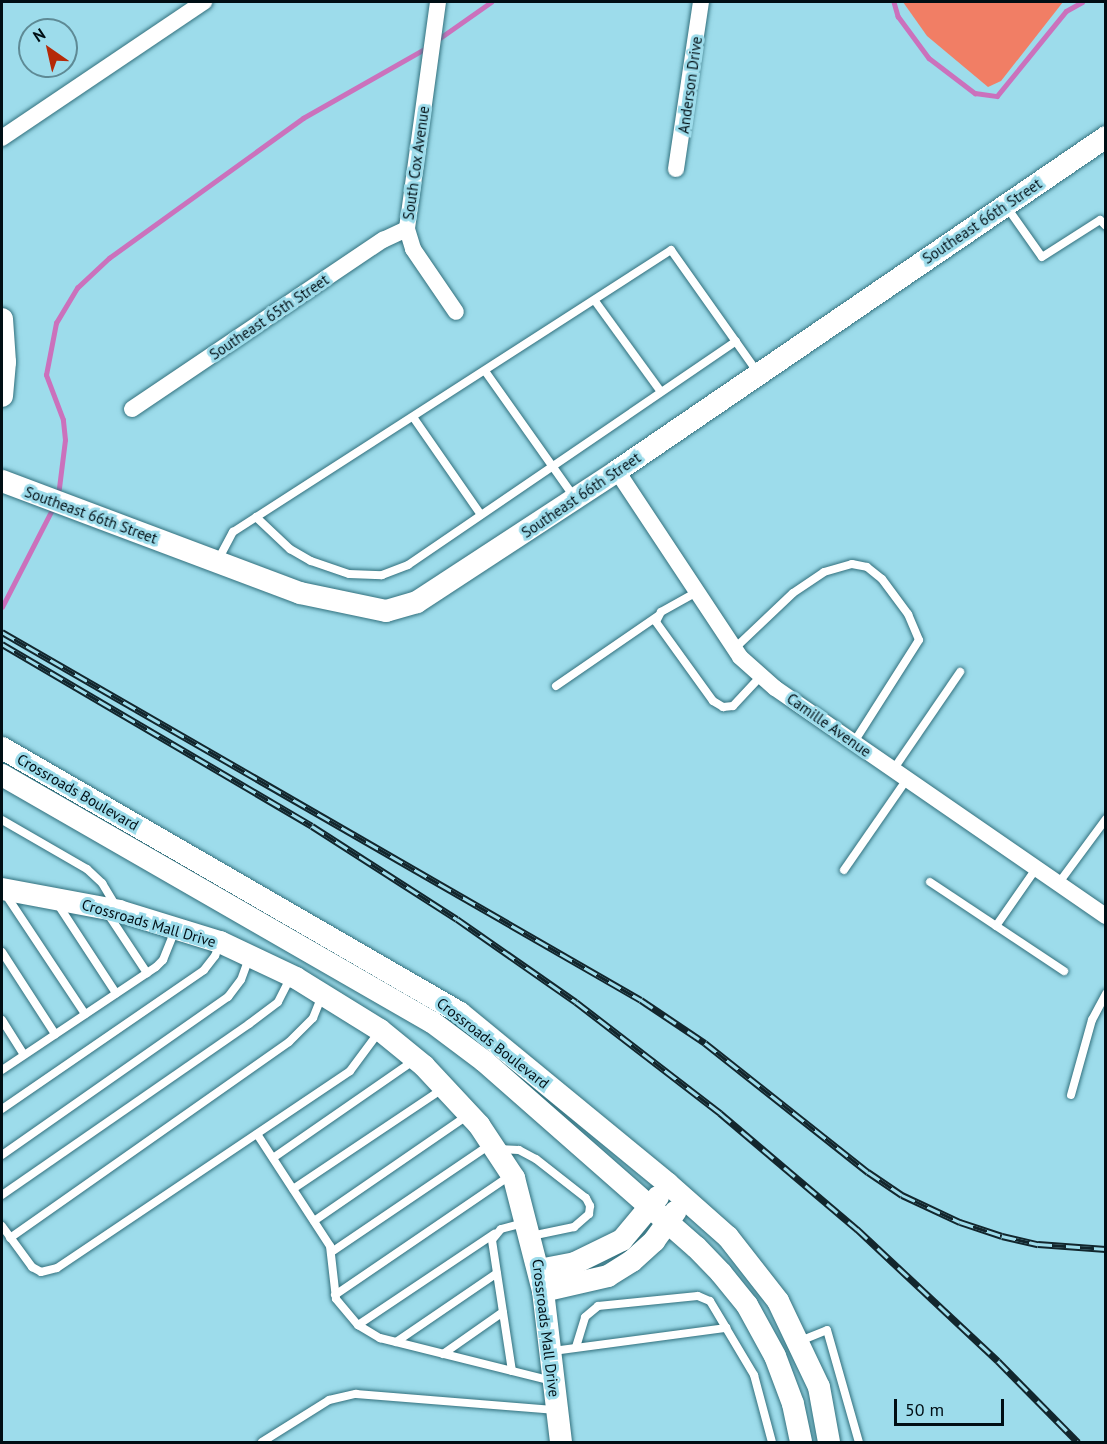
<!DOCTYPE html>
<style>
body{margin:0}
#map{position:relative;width:1107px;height:1444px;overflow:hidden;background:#9ddceb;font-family:"PT Sans",sans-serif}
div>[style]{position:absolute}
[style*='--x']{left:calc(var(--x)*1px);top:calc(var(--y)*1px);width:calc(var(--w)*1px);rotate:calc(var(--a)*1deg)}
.forest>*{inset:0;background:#f17e65}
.stream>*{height:4.5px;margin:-2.25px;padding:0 2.25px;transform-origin:2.25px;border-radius:2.25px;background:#cb71bc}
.roads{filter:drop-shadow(0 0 2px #32707d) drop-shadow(0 0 2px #32707d)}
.lane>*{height:8px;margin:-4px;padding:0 4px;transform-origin:4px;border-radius:4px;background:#fff}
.street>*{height:16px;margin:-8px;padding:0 8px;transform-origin:8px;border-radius:8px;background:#fff}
.secondary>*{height:22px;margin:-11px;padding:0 11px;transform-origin:11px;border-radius:11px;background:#fff}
.rail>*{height:7px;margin-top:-3.5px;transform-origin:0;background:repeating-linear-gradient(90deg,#9ddceb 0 14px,#12262d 0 28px);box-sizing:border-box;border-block:2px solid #12262d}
span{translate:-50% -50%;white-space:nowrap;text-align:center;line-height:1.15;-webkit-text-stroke:6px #9ddceb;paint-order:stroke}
.street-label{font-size:15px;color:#000e14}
.frame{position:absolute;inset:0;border:3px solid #000e14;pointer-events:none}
.north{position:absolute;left:18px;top:18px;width:60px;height:60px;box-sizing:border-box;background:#9ddceb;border:2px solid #5e8a95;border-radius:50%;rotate:326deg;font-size:16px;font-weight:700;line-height:24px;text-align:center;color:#000e14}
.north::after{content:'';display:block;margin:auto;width:21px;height:27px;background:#b52907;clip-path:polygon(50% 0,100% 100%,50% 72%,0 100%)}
.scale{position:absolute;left:894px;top:1399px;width:110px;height:27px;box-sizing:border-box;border:3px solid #000e14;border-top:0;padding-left:8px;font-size:18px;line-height:21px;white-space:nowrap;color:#000e14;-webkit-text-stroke:4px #9ddceb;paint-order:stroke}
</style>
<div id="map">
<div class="forest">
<div style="clip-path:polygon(903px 2px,1063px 2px,1001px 81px,988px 87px,927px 36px)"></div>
</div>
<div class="stream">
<div style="--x:894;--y:2;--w:15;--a:74"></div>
<div style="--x:898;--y:16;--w:52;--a:53.6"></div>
<div style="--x:929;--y:58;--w:58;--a:37.3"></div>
<div style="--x:975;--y:93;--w:22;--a:8"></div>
<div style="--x:997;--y:96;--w:109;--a:-50.9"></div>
<div style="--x:1066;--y:11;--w:18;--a:-29"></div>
<div style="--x:437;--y:40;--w:66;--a:-35.1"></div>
<div style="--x:58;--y:496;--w:56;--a:-82.9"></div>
<div style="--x:65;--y:440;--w:20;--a:-96"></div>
<div style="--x:63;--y:420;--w:48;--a:-110.7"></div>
<div style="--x:46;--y:375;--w:53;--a:-79.1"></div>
<div style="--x:56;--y:323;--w:41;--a:-59"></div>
<div style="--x:77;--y:288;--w:44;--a:-43.2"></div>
<div style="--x:109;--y:258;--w:239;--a:-35.8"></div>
<div style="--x:303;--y:118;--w:144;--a:-29.6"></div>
<div style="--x:2;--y:607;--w:114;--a:-62.8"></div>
</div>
<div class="roads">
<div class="lane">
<div style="--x:1006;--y:206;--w:62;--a:54.8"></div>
<div style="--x:1042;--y:257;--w:69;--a:-32.5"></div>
<div style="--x:1100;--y:220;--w:8;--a:45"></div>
<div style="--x:595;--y:301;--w:112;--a:54"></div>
<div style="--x:485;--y:371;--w:156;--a:54.7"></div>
<div style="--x:413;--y:417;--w:119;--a:55.2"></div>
<div style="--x:256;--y:517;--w:47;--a:43.3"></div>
<div style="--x:290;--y:549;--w:24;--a:30"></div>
<div style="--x:311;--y:561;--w:40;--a:18.9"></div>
<div style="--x:349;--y:574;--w:33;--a:2"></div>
<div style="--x:382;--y:575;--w:28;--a:-21"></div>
<div style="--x:408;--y:565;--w:397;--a:-34.3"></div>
<div style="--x:218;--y:560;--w:32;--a:-62"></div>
<div style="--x:233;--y:532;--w:521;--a:-32.77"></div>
<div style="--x:671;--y:250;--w:151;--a:54.7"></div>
<div style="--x:695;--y:593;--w:39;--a:151"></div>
<div style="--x:661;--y:612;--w:11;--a:117"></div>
<div style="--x:656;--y:622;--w:97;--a:54.2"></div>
<div style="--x:713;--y:701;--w:12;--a:31"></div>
<div style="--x:723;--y:707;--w:10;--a:-6"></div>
<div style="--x:733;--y:706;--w:41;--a:-47"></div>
<div style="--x:734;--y:649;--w:81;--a:-43.5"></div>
<div style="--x:793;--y:593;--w:37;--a:-34"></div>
<div style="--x:824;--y:572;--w:29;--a:-16"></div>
<div style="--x:852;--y:564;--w:15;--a:11"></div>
<div style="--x:867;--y:567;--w:19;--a:39"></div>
<div style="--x:882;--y:579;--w:44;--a:53.4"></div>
<div style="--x:908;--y:614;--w:28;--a:67"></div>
<div style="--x:919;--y:640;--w:121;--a:122.5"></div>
<div style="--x:556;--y:686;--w:124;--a:-34.5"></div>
<div style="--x:893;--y:770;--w:119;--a:-55.6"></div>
<div style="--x:2;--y:820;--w:98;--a:30"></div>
<div style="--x:87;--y:869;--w:21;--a:43"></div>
<div style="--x:102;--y:883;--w:29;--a:59"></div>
<div style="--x:844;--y:870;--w:111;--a:-55.3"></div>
<div style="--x:930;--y:882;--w:161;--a:33.6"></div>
<div style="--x:1058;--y:884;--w:81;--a:-53.6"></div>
<div style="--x:6;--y:895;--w:143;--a:56.4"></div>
<div style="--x:57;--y:903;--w:108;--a:56.8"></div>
<div style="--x:108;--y:914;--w:71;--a:56.5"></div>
<div style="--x:996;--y:926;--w:68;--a:-55.1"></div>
<div style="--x:2;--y:952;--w:98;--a:57.1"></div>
<div style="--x:2;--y:1020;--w:41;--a:57.8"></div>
<div style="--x:2;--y:1070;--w:185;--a:-33.8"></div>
<div style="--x:156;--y:967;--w:10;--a:-45"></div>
<div style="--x:163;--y:960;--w:32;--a:-68"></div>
<div style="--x:1071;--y:1095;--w:78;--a:-74.4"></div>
<div style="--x:1092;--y:1020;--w:30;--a:-62"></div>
<div style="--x:2;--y:1109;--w:245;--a:-34.5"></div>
<div style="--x:204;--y:970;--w:18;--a:-52"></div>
<div style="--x:215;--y:956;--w:15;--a:-70"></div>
<div style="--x:257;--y:1134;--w:134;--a:56.9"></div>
<div style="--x:330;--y:1246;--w:53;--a:83.5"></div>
<div style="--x:336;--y:1299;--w:34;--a:50"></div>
<div style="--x:358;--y:1325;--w:26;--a:31"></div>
<div style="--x:380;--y:1338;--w:177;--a:14"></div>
<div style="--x:498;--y:1149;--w:21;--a:3"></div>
<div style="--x:519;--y:1150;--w:19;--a:28"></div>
<div style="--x:536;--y:1159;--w:63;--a:38"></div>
<div style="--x:586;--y:1198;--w:9;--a:63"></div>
<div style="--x:590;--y:1206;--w:8;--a:97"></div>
<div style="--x:589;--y:1214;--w:20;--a:139"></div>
<div style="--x:574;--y:1227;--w:44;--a:168.2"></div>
<div style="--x:2;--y:1155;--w:276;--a:-35"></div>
<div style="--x:228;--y:997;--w:21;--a:-53"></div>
<div style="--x:241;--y:980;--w:23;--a:-70"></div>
<div style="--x:273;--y:1158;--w:170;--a:-34.7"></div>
<div style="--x:293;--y:1189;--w:182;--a:-33.8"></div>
<div style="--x:2;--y:1195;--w:300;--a:-34.7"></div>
<div style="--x:249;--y:1024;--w:36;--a:-37"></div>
<div style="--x:278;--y:1002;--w:28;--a:-63"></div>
<div style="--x:314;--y:1221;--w:186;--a:-34.5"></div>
<div style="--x:2;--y:1226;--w:51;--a:53.8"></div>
<div style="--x:32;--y:1267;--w:10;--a:29"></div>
<div style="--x:41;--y:1272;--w:16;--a:-14"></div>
<div style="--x:57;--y:1268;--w:353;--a:-33.9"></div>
<div style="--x:350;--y:1071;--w:49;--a:-53.4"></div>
<div style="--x:10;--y:1238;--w:341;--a:-35.1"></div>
<div style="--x:289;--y:1042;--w:34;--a:-45"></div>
<div style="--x:313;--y:1018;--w:24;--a:-68"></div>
<div style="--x:333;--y:1251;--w:191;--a:-34.1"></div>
<div style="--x:335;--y:1295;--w:213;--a:-34.3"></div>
<div style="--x:358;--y:1325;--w:164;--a:-33.8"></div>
<div style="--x:800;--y:1341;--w:29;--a:-22"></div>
<div style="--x:827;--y:1330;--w:116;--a:74.1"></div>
<div style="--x:396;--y:1342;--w:122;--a:-34.3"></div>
<div style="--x:576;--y:1347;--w:31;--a:-73"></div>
<div style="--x:585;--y:1317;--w:17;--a:-40"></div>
<div style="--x:598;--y:1306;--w:100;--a:-5.7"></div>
<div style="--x:698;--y:1296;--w:13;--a:23"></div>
<div style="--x:710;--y:1301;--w:31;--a:59"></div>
<div style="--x:553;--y:1351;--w:175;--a:-7.6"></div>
<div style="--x:726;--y:1328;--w:55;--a:59.2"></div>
<div style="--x:754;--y:1375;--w:69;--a:75"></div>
<div style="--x:443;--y:1354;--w:73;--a:-35"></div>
<div style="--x:512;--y:1371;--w:133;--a:-98.7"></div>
<div style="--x:492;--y:1240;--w:14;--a:-51"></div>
<div style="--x:501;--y:1229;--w:24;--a:-15"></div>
<div style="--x:262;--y:1442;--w:79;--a:-32.1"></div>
<div style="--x:329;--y:1400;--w:28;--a:-13"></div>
<div style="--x:356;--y:1394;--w:201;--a:4.6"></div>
</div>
<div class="street">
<div style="--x:438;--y:2;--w:229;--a:97.8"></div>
<div style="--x:407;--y:229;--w:21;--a:73"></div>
<div style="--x:413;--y:249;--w:76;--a:55.7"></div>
<div style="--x:2;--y:138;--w:244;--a:-34"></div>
<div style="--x:676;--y:169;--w:169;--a:-81.5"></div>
<div style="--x:132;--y:409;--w:303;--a:-34"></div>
<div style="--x:383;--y:240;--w:26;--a:-25"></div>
<div style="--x:617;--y:471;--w:223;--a:56.5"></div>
<div style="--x:740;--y:657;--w:47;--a:41.5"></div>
<div style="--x:775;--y:688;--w:402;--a:34.6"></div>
</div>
<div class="secondary">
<div style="--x:2;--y:319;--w:43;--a:86"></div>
<div style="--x:5;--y:362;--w:34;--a:95"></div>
<div style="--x:2;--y:481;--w:318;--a:20.6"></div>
<div style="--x:300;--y:593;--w:88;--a:11.8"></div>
<div style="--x:386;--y:611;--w:32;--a:-16"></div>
<div style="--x:417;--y:602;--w:239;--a:-33.2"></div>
<div style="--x:617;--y:471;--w:592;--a:-34.33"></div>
<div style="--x:2;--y:748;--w:529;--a:30.05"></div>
<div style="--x:460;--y:1013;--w:268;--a:39.4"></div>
<div style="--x:667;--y:1183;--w:81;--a:41.5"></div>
<div style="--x:728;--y:1237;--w:81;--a:52"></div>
<div style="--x:778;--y:1301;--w:95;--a:64.5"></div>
<div style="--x:819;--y:1387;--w:56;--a:79.7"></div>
<div style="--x:2;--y:775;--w:496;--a:29.9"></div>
<div style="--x:432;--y:1022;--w:65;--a:36.9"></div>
<div style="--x:484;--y:1061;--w:282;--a:41.3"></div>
<div style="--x:696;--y:1247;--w:36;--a:46"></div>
<div style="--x:721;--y:1273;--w:41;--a:50.9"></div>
<div style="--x:747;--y:1305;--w:58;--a:61.2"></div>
<div style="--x:775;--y:1356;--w:51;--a:69.4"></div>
<div style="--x:793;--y:1404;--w:39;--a:78"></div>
<div style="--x:2;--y:889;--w:119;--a:10.6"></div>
<div style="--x:119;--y:911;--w:106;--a:17.1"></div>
<div style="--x:220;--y:942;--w:84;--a:25.3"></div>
<div style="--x:296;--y:978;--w:99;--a:31.8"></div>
<div style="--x:380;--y:1030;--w:57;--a:39.3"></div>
<div style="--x:424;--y:1066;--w:81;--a:47"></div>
<div style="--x:479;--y:1125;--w:64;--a:56.6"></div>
<div style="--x:514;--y:1178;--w:117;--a:75.6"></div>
<div style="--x:543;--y:1291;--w:152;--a:83.2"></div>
<div style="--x:539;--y:1270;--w:37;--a:-11"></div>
<div style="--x:575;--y:1263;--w:52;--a:-26.1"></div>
<div style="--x:622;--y:1240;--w:56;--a:-50.1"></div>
<div style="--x:543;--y:1291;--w:67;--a:-13"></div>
<div style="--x:608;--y:1276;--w:28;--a:-32"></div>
<div style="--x:632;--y:1261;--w:30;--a:-42"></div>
<div style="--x:654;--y:1241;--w:36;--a:-54"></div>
</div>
</div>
<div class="rail">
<div style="--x:2;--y:632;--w:737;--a:29.94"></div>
<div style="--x:641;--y:1000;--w:77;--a:33.9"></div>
<div style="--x:705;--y:1043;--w:208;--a:38.4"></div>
<div style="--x:868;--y:1172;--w:41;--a:34.1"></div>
<div style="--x:902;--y:1195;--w:64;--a:25"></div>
<div style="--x:960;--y:1222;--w:44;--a:18.4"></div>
<div style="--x:1002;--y:1236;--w:37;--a:13"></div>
<div style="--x:1038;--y:1244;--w:68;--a:4.2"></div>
<div style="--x:2;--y:644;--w:359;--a:30.4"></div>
<div style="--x:312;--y:826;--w:172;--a:32.7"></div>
<div style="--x:457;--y:919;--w:145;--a:34.9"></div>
<div style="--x:576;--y:1002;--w:182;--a:37.6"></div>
<div style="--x:720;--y:1113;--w:180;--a:40.3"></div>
<div style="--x:857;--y:1229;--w:193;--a:43.1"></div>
<div style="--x:998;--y:1361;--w:114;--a:45.4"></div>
</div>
<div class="street-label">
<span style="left:690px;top:85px;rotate:-82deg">Anderson Drive</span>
<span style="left:416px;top:163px;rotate:-82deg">South Cox Avenue</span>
<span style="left:982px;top:221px;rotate:-34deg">Southeast 66th Street</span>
<span style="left:269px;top:317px;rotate:-34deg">Southeast 65th Street</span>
<span style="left:581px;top:495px;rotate:-34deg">Southeast 66th Street</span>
<span style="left:91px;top:515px;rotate:20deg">Southeast 66th Street</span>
<span style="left:829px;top:725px;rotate:35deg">Camille Avenue</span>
<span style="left:78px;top:792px;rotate:30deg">Crossroads Boulevard</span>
<span style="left:149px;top:923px;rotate:16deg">Crossroads Mall Drive</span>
<span style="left:493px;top:1043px;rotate:38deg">Crossroads Boulevard</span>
<span style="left:546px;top:1328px;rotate:83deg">Crossroads Mall Drive</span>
</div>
<div class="frame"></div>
<div class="north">N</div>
<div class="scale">50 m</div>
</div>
